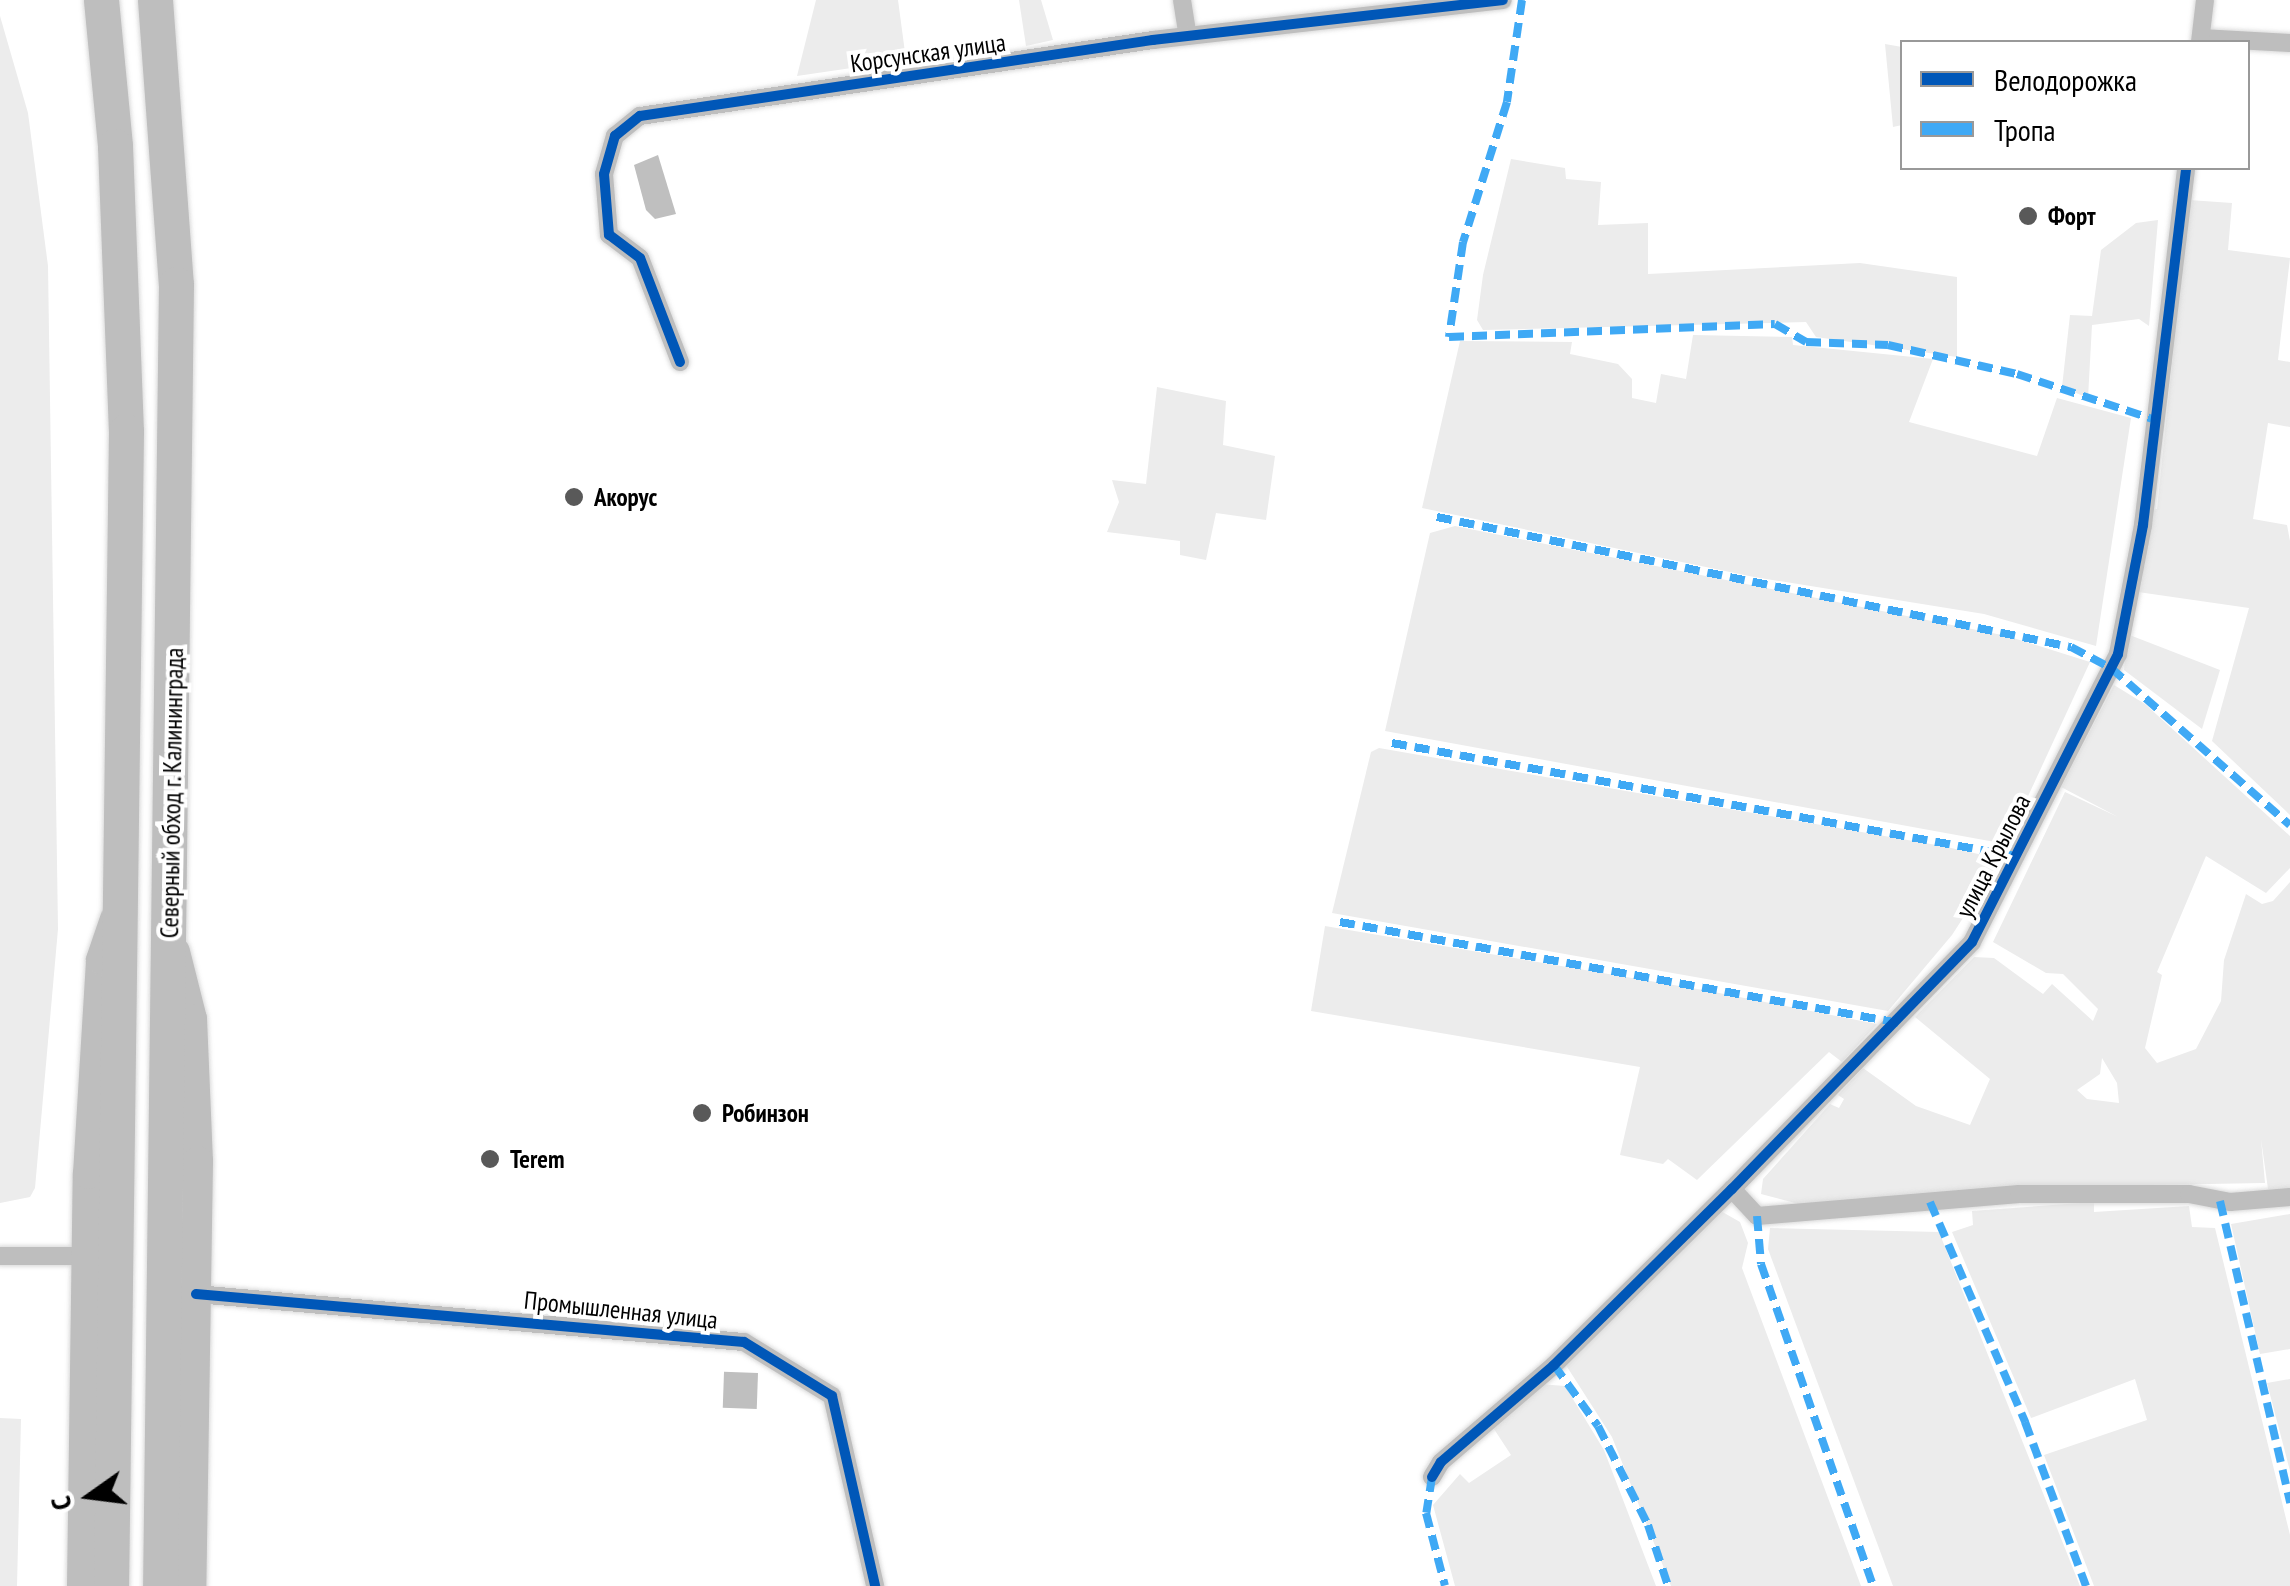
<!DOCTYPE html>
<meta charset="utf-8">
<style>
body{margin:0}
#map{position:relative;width:2290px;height:1586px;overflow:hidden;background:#fff;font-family:"PT Sans Narrow",sans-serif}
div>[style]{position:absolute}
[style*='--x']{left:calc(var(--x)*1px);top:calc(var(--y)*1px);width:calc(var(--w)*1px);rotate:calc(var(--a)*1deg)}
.green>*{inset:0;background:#ececec}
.water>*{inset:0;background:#bfbfbf;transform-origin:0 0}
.roads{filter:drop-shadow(0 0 2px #dbdbdb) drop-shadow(0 0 2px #dbdbdb)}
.street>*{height:18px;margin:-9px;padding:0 9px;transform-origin:9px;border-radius:9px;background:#bebebe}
.primary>*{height:30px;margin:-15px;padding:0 15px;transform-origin:15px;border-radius:15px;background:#bebebe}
.highway>*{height:35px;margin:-17.5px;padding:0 17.5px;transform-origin:17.5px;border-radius:17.5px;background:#bebebe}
.quiet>*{height:8px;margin-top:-4px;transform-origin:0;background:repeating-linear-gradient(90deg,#3fa9f5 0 15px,transparent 0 23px)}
.cycleway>*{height:10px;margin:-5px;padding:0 5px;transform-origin:5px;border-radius:5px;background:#0057b8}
.dots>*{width:28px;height:28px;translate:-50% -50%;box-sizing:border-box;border:5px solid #fff;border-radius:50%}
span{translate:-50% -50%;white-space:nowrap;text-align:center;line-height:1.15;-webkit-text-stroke:8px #fff;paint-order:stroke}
.street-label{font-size:25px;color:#000}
.poi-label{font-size:25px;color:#000;font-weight:700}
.left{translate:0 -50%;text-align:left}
.legend{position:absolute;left:1900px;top:40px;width:350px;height:130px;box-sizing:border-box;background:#fff;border:2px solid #999;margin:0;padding:12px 18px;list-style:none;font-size:30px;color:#000}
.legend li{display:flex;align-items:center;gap:20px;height:50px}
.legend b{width:50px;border:2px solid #999}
.north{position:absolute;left:40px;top:1446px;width:100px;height:100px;-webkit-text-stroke:8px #fff;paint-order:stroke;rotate:256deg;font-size:28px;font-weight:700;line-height:40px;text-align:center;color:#000}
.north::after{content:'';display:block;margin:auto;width:35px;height:45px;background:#000;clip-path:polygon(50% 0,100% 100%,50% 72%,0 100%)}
</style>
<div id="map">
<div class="green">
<div style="clip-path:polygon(816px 0,898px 0,906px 60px,797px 76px)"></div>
<div style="clip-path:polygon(1019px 0,1041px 0,1053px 40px,1026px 46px)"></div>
<div style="clip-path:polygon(0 16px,28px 113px,48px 266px,58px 929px,35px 1188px,30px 1197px,0 1203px)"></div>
<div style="clip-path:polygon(1885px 44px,1902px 47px,1902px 125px,1893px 127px)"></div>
<div style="clip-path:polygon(1511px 159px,1565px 168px,1566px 179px,1601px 182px,1598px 225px,1648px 223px,1648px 274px,1860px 263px,1957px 277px,1957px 357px,1816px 337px,1806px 322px,1483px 330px,1477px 320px,1483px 275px)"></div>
<div style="clip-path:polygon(2189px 200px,2232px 203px,2228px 250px,2290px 258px,2278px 360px,2290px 362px,2290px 427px,2268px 423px,2253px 519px,2287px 525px,2290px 541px,2290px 815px,2212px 741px,2249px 608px,2138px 592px,2149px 510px,2157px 509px)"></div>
<div style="clip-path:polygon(2158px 220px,2149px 326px,2139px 319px,2092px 325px,2088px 398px,2062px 387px,2070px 315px,2092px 316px,2101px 250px,2136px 223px)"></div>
<div style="clip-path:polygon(1693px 335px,1792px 337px,1793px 345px,1933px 359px,1909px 422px,2037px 456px,2057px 398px,2131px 418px,2096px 646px,1984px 614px,1754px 577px,1422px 508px,1460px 341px,1572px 342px,1570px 354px,1618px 364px,1632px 379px,1632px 398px,1656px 403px,1661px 374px,1686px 379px)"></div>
<div style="clip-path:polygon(1157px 387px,1226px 401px,1223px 445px,1275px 456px,1266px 520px,1216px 513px,1206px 560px,1180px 555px,1180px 541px,1107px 532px,1119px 502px,1112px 480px,1146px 484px)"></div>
<div style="clip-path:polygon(1455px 526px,2007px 636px,2090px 662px,2006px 844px,1385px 731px,1430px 533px)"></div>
<div style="clip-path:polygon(2127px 634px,2220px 670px,2202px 729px,2124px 670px)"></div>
<div style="clip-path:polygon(evenodd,2114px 685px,2145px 704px,2290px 836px,2290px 868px,2266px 893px,2206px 856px,2157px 972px,2162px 975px,2145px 1048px,2157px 1063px,2196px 1049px,2221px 1001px,2224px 960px,2246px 894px,2262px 904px,2273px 901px,2290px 882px,2290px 1190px,2268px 1189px,2261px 1139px,2265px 1183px,2027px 1187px,1799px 1204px,1761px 1194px,1763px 1179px,1830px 1104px,1839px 1108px,1844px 1099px,1838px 1095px,1863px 1068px,1916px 1106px,1970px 1125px,1990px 1079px,1915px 1017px,1974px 957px,1994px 958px,2043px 994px,2052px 984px,2093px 1021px,2098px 1009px,2063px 974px,2046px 973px,1993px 942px,2065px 792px,2118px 817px,2061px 787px,2114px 685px,2102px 1058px,2117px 1083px,2119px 1103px,2087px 1099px,2077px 1090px,2100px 1074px,2102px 1058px)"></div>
<div style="clip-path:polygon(1379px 748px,1942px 846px,2001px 859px,1952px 935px,1888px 1011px,1332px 913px,1371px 752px)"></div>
<div style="clip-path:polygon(1325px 926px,1709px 991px,1877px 1024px,1842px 1062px,1829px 1052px,1697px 1180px,1668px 1159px,1663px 1164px,1620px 1155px,1640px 1067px,1311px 1011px)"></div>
<div style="clip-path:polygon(2094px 1202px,2094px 1212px,2189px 1206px,2192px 1227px,2215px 1228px,2290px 1535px,2290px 1586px,2094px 1586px,2044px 1455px,2147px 1420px,2135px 1379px,2031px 1418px,1952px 1232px,1973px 1225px,1972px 1211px)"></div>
<div style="clip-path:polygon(1719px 1210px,1740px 1222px,1748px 1243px,1742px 1268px,1861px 1586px,1671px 1586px,1612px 1437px,1562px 1359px)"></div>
<div style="clip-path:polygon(2290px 1214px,2290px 1349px,2260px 1354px,2231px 1224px)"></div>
<div style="clip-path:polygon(1770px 1228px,1939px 1232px,2080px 1586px,1893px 1586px,1768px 1249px)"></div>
<div style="clip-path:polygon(2290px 1379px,2290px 1471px,2267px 1383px)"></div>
<div style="clip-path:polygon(1539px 1384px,1565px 1386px,1604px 1450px,1656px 1586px,1455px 1586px,1433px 1505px,1460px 1474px,1469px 1483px,1511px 1455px,1492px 1426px)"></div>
<div style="clip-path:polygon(0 1418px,21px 1419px,17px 1586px,0 1586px)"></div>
</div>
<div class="water">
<div style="clip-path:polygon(658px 155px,676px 214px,655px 219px,646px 210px,634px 165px)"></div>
<div style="left:758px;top:1373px;width:36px;height:34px;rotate:92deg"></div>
</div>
<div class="roads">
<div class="street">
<div style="--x:1182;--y:0;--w:36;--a:81"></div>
<div style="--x:2201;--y:38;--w:89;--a:3.2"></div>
<div style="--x:2200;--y:42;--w:42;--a:-83.2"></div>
<div style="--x:680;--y:362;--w:111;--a:-111"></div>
<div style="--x:640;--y:258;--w:39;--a:-143"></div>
<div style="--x:609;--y:235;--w:61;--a:-94.7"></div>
<div style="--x:604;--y:174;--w:40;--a:-74"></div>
<div style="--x:615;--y:136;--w:32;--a:-39"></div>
<div style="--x:640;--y:116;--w:519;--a:-8.43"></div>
<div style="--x:1153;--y:40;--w:352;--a:-6.5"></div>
<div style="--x:1732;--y:1189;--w:37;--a:47"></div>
<div style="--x:1757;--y:1216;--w:263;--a:-4.8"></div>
<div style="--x:2019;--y:1194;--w:170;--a:0"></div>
<div style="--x:2189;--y:1194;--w:42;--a:11"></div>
<div style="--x:2230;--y:1202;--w:60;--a:-4.8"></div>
<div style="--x:0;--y:1256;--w:87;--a:0"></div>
<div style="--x:196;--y:1294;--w:550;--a:5.01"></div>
<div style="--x:744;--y:1342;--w:103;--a:31.5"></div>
<div style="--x:832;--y:1396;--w:195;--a:77.2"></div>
<div style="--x:1432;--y:1477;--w:17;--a:-59"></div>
<div style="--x:1441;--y:1462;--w:149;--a:-40.6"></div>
<div style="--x:1554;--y:1365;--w:250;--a:-44.7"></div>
<div style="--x:1732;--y:1189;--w:344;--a:-45.8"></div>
<div style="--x:1972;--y:942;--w:323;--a:-63.1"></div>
<div style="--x:2118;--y:654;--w:131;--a:-79"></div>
<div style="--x:2143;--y:525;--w:360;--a:-83.1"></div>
</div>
<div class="primary">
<div style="--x:175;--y:952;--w:69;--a:75.8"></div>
<div style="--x:192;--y:1019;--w:142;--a:87.6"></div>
<div style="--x:198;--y:1161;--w:425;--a:90.9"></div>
<div style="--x:82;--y:1586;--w:412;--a:-89.2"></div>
<div style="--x:88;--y:1174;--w:214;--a:-86.5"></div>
<div style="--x:101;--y:960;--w:43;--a:-71.1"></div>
</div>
<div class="highway">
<div style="--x:101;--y:0;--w:147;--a:84.5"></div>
<div style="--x:115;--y:146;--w:285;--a:87.8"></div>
<div style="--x:126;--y:431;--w:1155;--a:90.74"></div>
<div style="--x:155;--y:0;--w:285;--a:85.8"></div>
<div style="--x:176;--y:284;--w:1302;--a:90.7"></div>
</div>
</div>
<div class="quiet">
<div style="--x:1522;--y:0;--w:103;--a:98.4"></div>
<div style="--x:1507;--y:102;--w:147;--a:107.4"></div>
<div style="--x:1463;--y:242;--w:96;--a:98.4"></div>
<div style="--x:1449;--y:337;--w:326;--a:-2.3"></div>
<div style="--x:1775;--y:324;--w:36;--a:30"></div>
<div style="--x:1806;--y:342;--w:82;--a:2.1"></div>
<div style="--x:1888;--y:345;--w:132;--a:12.7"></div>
<div style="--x:2017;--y:374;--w:142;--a:18.4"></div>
<div style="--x:1437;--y:517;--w:647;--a:11.59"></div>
<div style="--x:2071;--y:647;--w:45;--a:27.7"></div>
<div style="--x:2111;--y:668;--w:238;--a:41.3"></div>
<div style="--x:1392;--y:743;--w:638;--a:10.29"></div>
<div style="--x:1340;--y:922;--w:568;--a:10.24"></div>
<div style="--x:2220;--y:1201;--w:310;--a:76.9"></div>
<div style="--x:1930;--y:1202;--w:240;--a:66.6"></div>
<div style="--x:2025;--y:1422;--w:175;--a:69.6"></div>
<div style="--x:1757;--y:1216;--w:48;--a:85.2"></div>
<div style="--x:1761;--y:1264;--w:341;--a:70.8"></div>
<div style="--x:1554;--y:1365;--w:75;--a:54.2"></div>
<div style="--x:1598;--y:1426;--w:111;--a:63.2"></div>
<div style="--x:1648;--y:1525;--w:64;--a:71.8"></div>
<div style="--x:1432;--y:1477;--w:36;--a:99"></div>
<div style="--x:1426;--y:1513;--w:75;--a:75.4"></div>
</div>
<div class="cycleway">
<div style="--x:680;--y:362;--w:111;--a:-111"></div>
<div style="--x:640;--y:258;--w:39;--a:-143"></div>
<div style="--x:609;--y:235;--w:61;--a:-94.7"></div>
<div style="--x:604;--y:174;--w:40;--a:-74"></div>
<div style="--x:615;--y:136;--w:32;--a:-39"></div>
<div style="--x:640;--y:116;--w:519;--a:-8.43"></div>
<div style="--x:1153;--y:40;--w:352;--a:-6.5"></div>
<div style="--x:196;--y:1294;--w:550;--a:5.01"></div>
<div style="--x:744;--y:1342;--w:103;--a:31.5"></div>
<div style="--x:832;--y:1396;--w:195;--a:77.2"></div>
<div style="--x:1432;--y:1477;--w:17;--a:-59"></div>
<div style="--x:1441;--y:1462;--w:149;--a:-40.6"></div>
<div style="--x:1554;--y:1365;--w:250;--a:-44.7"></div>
<div style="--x:1732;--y:1189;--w:344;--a:-45.8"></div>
<div style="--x:1972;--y:942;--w:323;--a:-63.1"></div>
<div style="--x:2118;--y:654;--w:131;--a:-79"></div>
<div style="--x:2143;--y:525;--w:360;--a:-83.1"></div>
</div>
<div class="dots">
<div style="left:2028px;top:216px;background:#595959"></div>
<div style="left:574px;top:497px;background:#595959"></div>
<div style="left:702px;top:1113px;background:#595959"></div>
<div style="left:490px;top:1159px;background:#595959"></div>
</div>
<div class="street-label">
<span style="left:928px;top:53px;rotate:-8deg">Корсунская улица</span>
<span style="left:172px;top:793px;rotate:-89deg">Северный обход г. Калининграда</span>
<span style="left:1993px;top:856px;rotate:-63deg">улица Крылова</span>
<span style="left:621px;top:1310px;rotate:6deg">Промышленная улица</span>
</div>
<div class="poi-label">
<span class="left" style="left:2048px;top:216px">Форт</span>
<span class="left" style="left:594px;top:497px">Акорус</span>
<span class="left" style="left:722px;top:1113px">Робинзон</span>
<span class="left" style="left:510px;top:1159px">Terem</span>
</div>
<ul class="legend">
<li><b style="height:12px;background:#0057b8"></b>Велодорожка</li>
<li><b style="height:12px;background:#3fa9f5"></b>Тропа</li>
</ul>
<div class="north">С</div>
</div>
